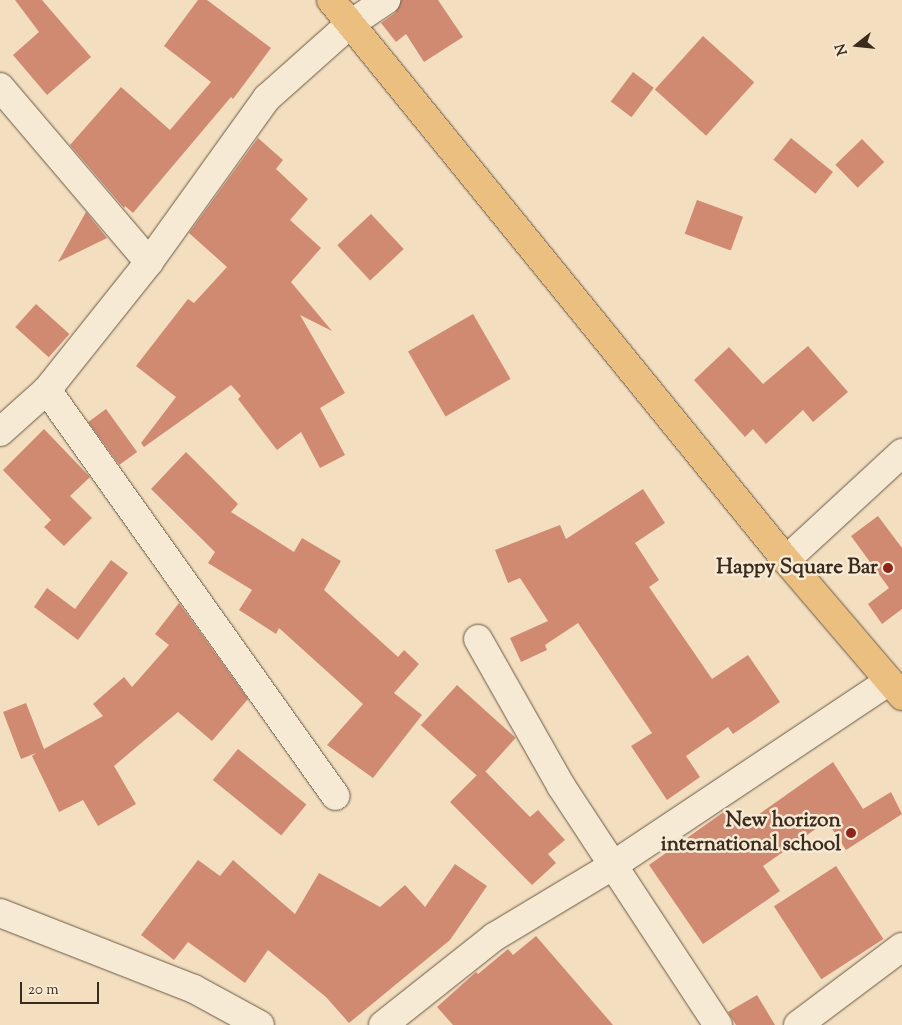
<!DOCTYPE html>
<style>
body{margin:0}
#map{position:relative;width:902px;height:1025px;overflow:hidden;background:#f3debf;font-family:"Sorts Mill Goudy",serif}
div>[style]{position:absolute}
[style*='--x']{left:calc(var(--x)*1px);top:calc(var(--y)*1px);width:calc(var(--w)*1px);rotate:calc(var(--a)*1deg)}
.building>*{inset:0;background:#d08a72;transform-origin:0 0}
.roads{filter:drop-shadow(0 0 1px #695846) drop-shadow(0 0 1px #695846)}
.street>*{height:28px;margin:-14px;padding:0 14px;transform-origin:14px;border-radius:14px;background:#f7ead5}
.highway>*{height:28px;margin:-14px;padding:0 14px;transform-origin:14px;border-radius:14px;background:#eabf80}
.dots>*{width:14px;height:14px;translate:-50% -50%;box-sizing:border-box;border:2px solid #f7ead5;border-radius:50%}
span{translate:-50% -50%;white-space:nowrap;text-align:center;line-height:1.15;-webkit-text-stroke:5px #f7ead5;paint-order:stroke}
.poi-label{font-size:21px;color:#3b2b1d;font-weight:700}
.right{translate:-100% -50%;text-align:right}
.north{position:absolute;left:832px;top:20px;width:50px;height:50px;-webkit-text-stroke:4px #f7ead5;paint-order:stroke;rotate:254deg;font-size:14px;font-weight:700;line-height:20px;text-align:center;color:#3b2b1d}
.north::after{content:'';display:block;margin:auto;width:18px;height:22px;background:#3b2b1d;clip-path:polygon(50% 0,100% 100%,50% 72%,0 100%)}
.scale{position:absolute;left:20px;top:982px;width:79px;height:22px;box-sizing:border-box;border:2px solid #3b2b1d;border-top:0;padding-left:6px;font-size:15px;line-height:18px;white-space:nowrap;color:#3b2b1d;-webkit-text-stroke:4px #f7ead5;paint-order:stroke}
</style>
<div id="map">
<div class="building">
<div style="clip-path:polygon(15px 0,42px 0,91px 57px,47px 95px,13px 55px,39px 32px)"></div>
<div style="clip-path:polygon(198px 0,207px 0,271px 48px,233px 99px,231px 97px,133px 213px,125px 206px,124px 208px,70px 145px,121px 87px,170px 130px,211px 82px,164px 46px)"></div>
<div style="clip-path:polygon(401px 0,438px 0,463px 37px,424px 62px,406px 34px,396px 42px,381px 23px,395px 13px)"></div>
<div style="left:703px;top:36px;width:69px;height:72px;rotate:42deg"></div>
<div style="left:633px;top:72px;width:26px;height:37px;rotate:37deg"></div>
<div style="clip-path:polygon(258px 138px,283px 160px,276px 169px,308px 199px,290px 220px,321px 248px,291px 282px,332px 331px,300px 315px,345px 393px,320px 408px,345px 455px,320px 468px,301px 432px,277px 450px,238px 399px,241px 396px,231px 385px,144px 447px,141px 443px,176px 397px,136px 366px,188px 299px,194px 303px,227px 267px,189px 233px)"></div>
<div style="left:791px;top:138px;width:54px;height:28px;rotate:39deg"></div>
<div style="left:862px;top:139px;width:32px;height:37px;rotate:46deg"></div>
<div style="left:697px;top:200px;width:49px;height:36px;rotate:20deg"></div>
<div style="clip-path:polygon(86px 212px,107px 238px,58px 262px)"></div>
<div style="left:371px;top:214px;width:48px;height:46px;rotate:47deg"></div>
<div style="left:36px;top:304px;width:45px;height:31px;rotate:42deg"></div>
<div style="left:473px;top:314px;width:75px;height:75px;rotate:60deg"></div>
<div style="clip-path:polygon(808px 346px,848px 392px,813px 422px,803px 410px,766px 444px,753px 429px,745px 437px,694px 380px,729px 347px,763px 384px)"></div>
<div style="left:106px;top:409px;width:53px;height:22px;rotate:54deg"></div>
<div style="clip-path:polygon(44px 429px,90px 477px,70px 496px,92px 518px,64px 546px,44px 527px,51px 520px,3px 470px)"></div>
<div style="clip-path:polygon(186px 452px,238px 504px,231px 512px,294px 552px,302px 538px,341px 561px,324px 590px,398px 657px,404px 650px,419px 664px,394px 693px,422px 715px,373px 778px,327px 745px,363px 704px,279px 628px,276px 634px,239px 610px,252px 590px,208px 563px,215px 552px,151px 489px)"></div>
<div style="clip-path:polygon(643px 489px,665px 523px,635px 543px,659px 580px,649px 587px,712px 679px,748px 655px,780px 702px,733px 734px,728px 727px,686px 756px,700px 777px,667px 800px,631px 746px,652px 733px,578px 623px,545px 645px,547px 650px,521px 662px,510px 638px,548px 621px,520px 578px,508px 583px,495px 550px,560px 525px,566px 539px)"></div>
<div style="clip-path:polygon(878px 516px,902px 548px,902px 609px,882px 624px,868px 604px,889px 588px,851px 536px)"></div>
<div style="clip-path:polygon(111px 560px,128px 573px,78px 640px,34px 607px,47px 588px,75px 609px)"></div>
<div style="clip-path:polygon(179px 603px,248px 699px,212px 741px,178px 712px,114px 766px,136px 804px,98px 826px,83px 800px,59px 812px,32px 756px,36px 753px,21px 759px,3px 712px,26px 703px,44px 749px,103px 716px,93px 704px,124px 677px,132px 687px,169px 645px,155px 634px)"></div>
<div style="left:457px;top:685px;width:79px;height:54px;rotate:42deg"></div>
<div style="left:238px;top:749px;width:88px;height:40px;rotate:39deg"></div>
<div style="clip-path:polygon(833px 762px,863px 809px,891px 792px,902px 814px,846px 850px,827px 821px,763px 866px,780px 891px,703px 944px,649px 865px,725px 811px,738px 829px)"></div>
<div style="clip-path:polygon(483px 769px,530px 817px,538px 810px,565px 840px,548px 854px,556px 863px,532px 885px,450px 802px)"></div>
<div style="clip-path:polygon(198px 860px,220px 876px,233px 860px,295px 914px,319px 873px,380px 907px,405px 885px,425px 907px,455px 864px,487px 886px,450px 940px,349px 1023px,326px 997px,268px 950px,245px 983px,188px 942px,174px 960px,141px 935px)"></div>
<div style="left:836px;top:866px;width:87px;height:74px;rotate:57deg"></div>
<div style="clip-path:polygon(536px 936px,613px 1025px,453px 1025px,437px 1007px,476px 972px,478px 974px,508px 949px,513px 955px)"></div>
<div style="clip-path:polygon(757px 995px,775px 1025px,736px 1025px,728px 1012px)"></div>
</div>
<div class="roads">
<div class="street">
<div style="--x:0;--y:87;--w:230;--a:49.6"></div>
<div style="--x:47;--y:390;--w:498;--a:54.6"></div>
<div style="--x:0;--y:432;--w:63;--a:-41.8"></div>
<div style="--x:47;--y:390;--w:164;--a:-51.4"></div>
<div style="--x:149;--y:262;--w:202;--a:-54.3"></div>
<div style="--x:267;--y:98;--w:110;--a:-41.7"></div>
<div style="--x:349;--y:25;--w:45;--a:-34"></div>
<div style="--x:786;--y:560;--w:158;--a:-42.7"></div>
<div style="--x:478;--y:639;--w:169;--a:60.5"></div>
<div style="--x:561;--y:786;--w:286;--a:56.7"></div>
<div style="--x:0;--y:913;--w:208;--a:21.4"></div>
<div style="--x:194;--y:989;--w:75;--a:28.6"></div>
<div style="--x:383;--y:1025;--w:142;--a:-38.4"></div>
<div style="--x:494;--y:937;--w:138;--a:-31"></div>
<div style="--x:612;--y:866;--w:333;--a:-33.7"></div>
<div style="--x:798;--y:1025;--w:130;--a:-36.9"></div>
</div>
<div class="highway">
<div style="--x:331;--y:0;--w:722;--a:50.91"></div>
<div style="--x:786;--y:560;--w:179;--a:49.5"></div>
</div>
</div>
<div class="dots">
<div style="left:888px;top:568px;background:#8f2418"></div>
<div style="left:851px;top:833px;background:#8f2418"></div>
</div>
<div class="poi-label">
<span class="right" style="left:878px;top:568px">Happy Square Bar</span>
<span class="right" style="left:841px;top:833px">New horizon<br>international school</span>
</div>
<div class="north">N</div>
<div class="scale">20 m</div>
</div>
